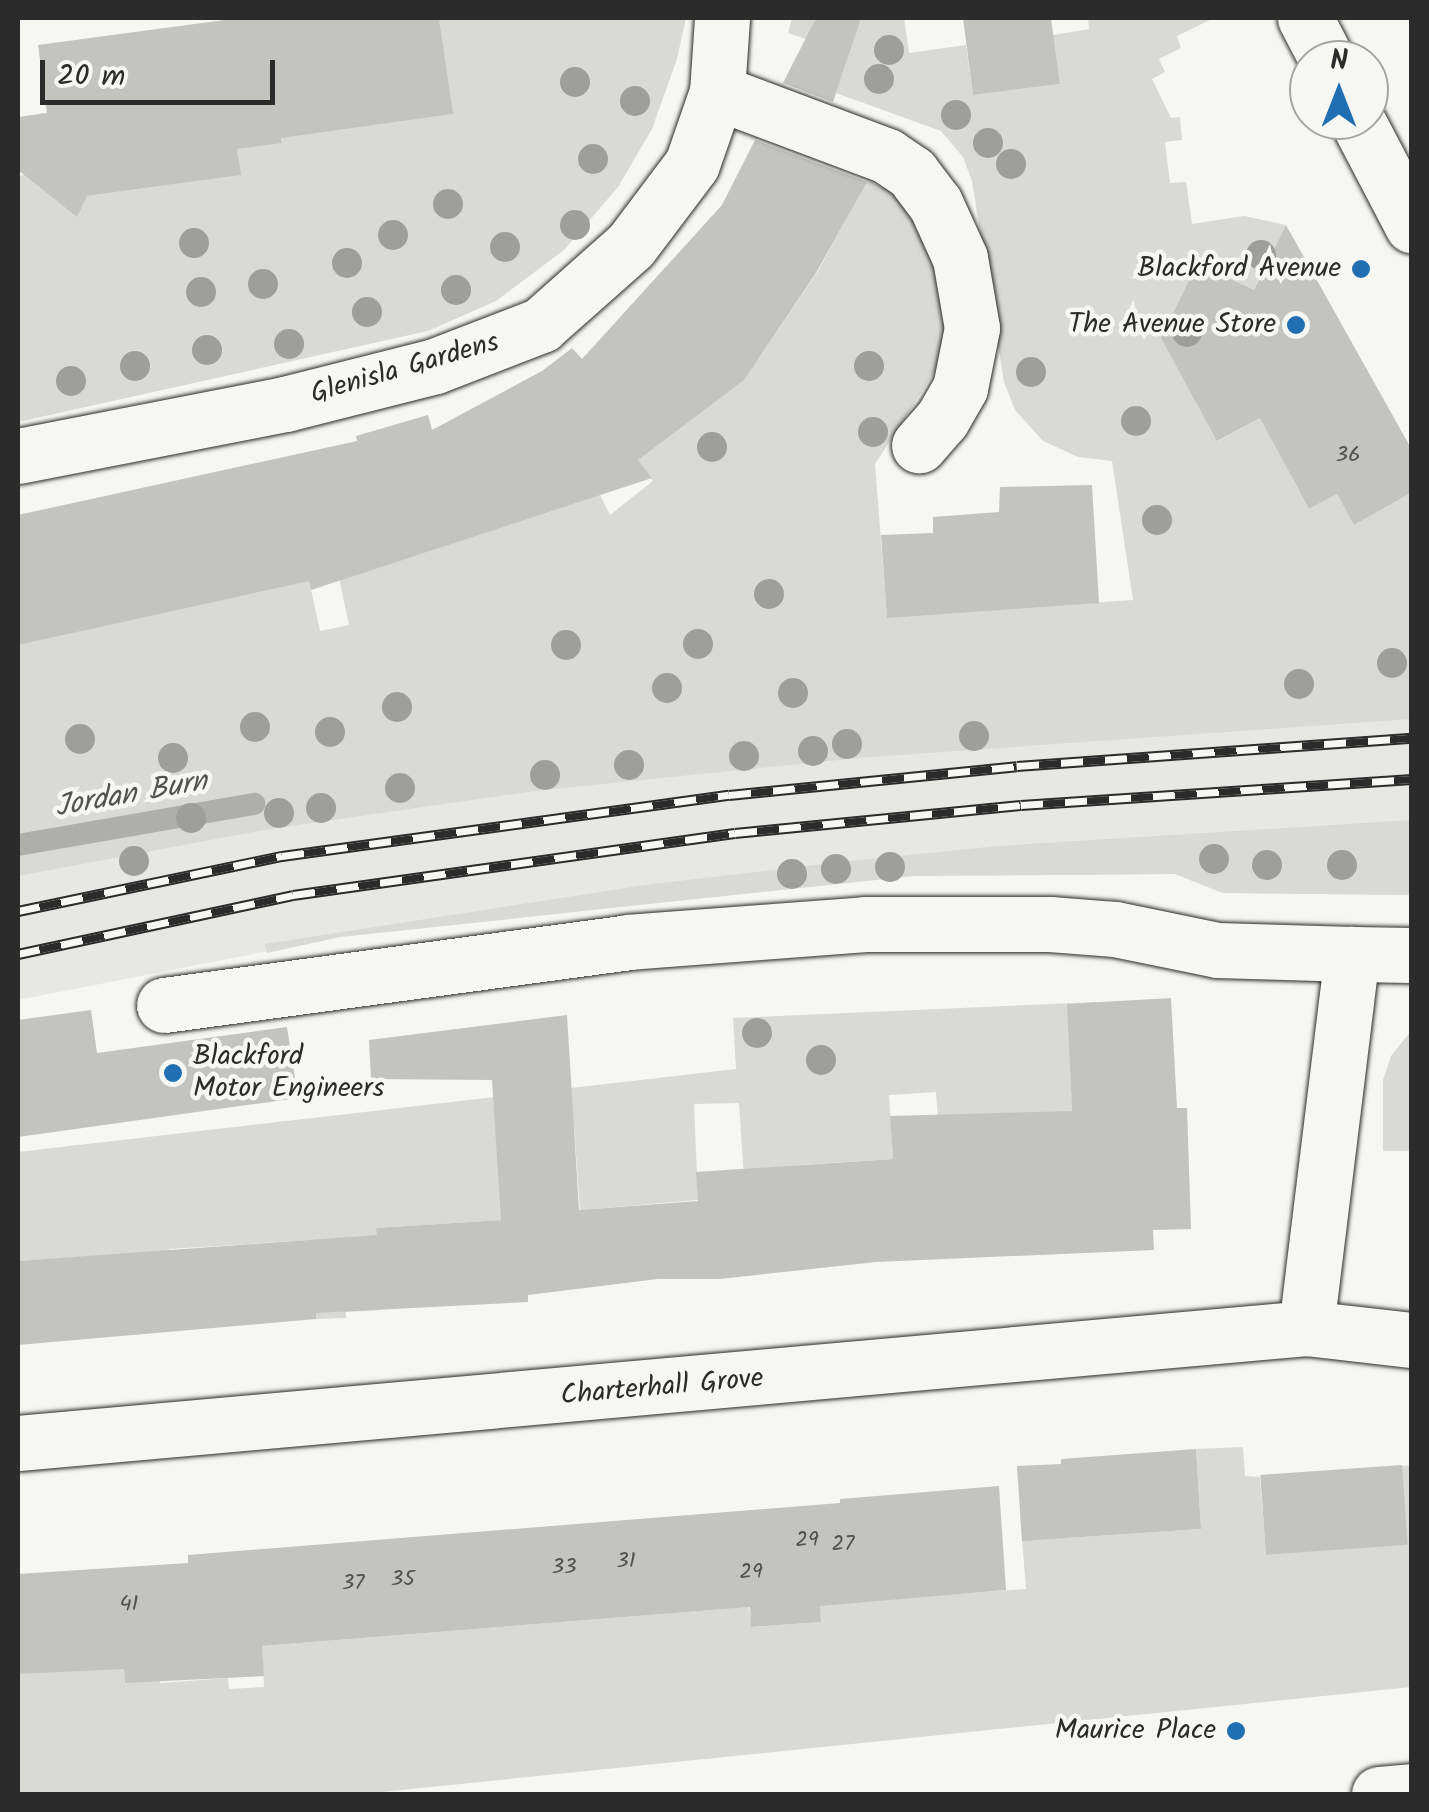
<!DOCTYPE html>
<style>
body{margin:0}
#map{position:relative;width:1429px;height:1812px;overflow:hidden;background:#f6f6f2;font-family:Kalam,sans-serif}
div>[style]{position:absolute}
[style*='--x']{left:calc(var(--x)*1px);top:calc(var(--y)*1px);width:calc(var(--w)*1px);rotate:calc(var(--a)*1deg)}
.built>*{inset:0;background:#e7e7e3}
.green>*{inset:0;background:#d9d9d5}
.stream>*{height:22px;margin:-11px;padding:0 11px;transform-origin:11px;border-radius:11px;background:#aeaeab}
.building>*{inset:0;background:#c3c3c0;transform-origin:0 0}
.roads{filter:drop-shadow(0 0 2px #2b2b2b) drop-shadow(0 0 2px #2b2b2b)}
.minor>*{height:55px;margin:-27.5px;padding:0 27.5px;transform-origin:27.5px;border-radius:27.5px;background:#f6f6f2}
.rail>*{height:11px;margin-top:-5.5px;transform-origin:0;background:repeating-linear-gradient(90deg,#f6f6f2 0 22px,#2b2b2b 0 44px);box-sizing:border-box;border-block:2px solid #2b2b2b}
.trees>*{width:30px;height:30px;margin:-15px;border-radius:50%;background:#9e9e9c}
.dots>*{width:28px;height:28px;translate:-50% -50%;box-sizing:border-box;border:5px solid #f6f6f2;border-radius:50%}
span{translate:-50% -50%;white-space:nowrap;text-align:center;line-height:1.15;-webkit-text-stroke:9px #f6f6f2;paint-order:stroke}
.number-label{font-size:22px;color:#515150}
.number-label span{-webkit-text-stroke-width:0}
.poi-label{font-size:28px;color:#2b2b2b}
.right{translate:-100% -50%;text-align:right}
.left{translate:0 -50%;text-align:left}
.street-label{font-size:28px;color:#2b2b2b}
.water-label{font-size:30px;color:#525251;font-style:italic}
.frame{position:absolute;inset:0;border:20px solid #2b2b2b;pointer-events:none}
.north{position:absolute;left:1289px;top:40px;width:100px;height:100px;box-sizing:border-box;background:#f6f6f2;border:2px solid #a5a5a2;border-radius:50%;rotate:0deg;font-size:28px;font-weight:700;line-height:40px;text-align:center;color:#2b2b2b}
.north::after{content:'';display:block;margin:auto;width:35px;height:45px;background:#1f6fb2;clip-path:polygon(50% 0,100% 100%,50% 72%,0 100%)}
.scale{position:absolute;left:40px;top:60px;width:235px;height:45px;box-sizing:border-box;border:5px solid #2b2b2b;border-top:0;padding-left:12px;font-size:30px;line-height:35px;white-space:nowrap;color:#2b2b2b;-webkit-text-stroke:8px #f6f6f2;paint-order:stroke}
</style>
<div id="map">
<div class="built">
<div style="clip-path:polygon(1411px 561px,1411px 895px,1223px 893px,1175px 874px,913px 876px,340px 937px,18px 1000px,18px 849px)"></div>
</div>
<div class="green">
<div style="clip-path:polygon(439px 18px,686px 18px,677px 59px,652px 129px,618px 187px,564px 250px,496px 301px,428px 331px,18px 422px,18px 176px,44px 172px,37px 114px,47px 113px,82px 205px,87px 196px,240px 175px,237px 149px,282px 142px,275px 93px,322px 132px,452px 114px)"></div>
<div style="clip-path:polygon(792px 18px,904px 18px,909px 53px,966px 45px,973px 95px,1060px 84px,1053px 35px,1089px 29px,1088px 18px,1214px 18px,1177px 36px,1181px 48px,1159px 59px,1165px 72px,1152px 79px,1171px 118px,1180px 117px,1182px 140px,1165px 142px,1170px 183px,1186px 182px,1192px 224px,1244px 216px,1286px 225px,1197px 404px,1218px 441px,1286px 404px,1317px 458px,1290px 474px,1309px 509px,1337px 494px,1354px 525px,1411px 492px,1411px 719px,858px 758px,535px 791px,264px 830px,18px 876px,18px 645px,309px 580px,320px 631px,349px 625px,338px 573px,418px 555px,598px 491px,610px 515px,653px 481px,638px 460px,758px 359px,818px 271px,867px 181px,915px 200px,956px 338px,875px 464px,887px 617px,1133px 600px,1112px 461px,1078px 457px,1043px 441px,1015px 410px,1004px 382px,972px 181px,963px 157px,941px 131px,836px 93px,849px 54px,788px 33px)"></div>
<div style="clip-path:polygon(1411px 820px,1411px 895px,1223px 893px,1175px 874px,913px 876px,340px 937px,267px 953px,265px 944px,645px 885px,849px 861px,998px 846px)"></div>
<div style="clip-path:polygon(1097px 1002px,1099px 1036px,1069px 1038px,1072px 1111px,948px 1258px,936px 1092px,889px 1095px,893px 1159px,797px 1165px,744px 1180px,739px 1103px,694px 1104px,698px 1200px,580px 1210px,574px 1126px,501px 1220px,377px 1228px,381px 1310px,346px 1312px,346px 1318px,316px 1319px,310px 1240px,169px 1249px,175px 1328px,128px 1254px,18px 1261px,18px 1152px,736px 1069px,733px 1018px)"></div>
<div style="clip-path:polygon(1411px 1031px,1411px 1151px,1383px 1151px,1383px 1080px,1391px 1056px)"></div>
<div style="clip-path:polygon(1243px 1447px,1245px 1476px,1260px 1477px,1266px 1555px,1402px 1466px,1411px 1465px,1411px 1687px,362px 1794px,18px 1794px,18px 1674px,124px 1667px,125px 1683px,151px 1571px,160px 1683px,228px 1678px,229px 1689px,264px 1687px,262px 1646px,749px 1607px,752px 1627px,821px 1622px,815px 1541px,828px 1603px,1026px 1589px,1020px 1513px,1066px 1538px,1201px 1529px,1196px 1449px)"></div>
</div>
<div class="stream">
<div style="--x:18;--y:845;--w:240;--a:-9.9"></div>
</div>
<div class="building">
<div style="clip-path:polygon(239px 18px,439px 18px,453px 114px,281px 138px,282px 143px,237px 149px,241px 175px,87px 196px,77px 217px,18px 170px,18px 117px,47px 113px,38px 45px)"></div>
<div style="clip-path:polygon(816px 18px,861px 18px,833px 102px,783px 83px)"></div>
<div style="clip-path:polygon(963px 18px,1051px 18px,1060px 84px,973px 95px)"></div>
<div style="clip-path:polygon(755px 140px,867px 182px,816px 273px,744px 380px,638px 460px,652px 478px,311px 590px,309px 581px,18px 645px,18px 515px,357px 441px,356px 436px,428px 415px,432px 430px,542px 371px,572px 348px,582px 359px,722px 205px)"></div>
<div style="clip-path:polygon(1286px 225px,1412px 450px,1412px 492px,1354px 525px,1337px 494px,1309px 509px,1260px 418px,1217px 441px,1161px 338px,1197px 264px,1254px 290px)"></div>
<div style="clip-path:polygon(1092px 485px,1099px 603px,887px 618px,881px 535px,933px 533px,933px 517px,999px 512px,1000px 487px)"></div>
<div style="clip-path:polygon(1171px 998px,1177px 1108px,1187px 1108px,1191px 1229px,1153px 1230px,1154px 1250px,876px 1262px,719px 1279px,658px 1279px,528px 1295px,528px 1302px,316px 1313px,316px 1319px,18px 1345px,18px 1261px,377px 1235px,376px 1228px,501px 1220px,492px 1080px,371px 1079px,369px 1040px,567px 1015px,579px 1210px,698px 1201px,696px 1172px,893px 1159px,890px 1116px,1072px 1111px,1067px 1004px)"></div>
<div style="clip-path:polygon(91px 1010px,97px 1053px,287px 1027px,298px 1098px,18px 1137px,18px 1020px)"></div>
<div style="clip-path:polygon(1196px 1449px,1201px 1529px,1022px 1541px,1017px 1466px,1061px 1464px,1061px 1459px)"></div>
<div style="left:1402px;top:1465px;width:80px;height:142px;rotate:86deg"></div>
<div style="clip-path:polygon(999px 1486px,1006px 1590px,820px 1606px,821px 1622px,751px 1627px,750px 1607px,262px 1646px,264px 1676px,125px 1683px,124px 1669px,18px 1674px,18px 1574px,188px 1563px,188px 1555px,840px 1503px,840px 1499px)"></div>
</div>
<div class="roads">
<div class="minor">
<div style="--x:1305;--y:18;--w:47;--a:62.4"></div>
<div style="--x:717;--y:92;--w:182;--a:20.6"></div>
<div style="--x:887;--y:156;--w:30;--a:34"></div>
<div style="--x:912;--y:173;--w:38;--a:53"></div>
<div style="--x:935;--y:203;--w:60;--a:65.6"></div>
<div style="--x:960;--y:258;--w:71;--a:80.3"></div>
<div style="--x:972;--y:328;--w:61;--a:101.3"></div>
<div style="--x:960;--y:388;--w:36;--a:120"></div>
<div style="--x:942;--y:419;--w:35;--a:131"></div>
<div style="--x:1357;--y:120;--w:119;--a:62.4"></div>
<div style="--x:18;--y:456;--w:272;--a:-11"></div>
<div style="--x:285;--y:404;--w:155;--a:-14.2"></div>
<div style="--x:435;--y:366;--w:114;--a:-21.1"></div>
<div style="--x:541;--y:325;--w:120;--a:-41.6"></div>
<div style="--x:631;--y:245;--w:101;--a:-53"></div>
<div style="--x:692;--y:164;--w:76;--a:-70.9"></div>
<div style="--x:717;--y:92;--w:74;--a:-86.1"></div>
<div style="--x:164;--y:1005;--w:467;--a:-7.7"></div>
<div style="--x:627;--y:942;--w:239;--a:-4.3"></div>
<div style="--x:865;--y:924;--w:185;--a:0"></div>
<div style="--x:1050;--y:924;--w:65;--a:4.4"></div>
<div style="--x:1115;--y:929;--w:104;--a:11.6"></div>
<div style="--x:1217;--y:950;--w:135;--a:1.7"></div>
<div style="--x:1306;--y:1328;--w:107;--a:6.5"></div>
<div style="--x:18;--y:1443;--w:1293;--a:-5.1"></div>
<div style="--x:1306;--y:1328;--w:377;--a:-83"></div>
<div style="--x:1352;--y:954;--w:60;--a:1"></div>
<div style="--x:1379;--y:1794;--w:33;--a:-5"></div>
</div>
</div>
<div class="rail">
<div style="--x:18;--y:911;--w:270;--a:-11.8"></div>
<div style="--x:282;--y:856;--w:451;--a:-7.8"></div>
<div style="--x:729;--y:795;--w:289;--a:-5.7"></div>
<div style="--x:1017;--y:766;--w:396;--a:-4.1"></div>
<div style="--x:18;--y:954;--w:281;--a:-12.1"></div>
<div style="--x:293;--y:895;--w:446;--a:-8"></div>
<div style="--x:735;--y:833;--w:287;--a:-5.6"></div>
<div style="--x:1021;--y:805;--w:392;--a:-3.8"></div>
</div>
<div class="trees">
<div style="left:889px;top:50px"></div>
<div style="left:879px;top:79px"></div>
<div style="left:575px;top:82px"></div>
<div style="left:635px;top:101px"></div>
<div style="left:956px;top:115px"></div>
<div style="left:988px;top:143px"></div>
<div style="left:593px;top:159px"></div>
<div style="left:1011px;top:164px"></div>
<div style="left:448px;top:204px"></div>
<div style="left:575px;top:225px"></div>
<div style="left:393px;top:235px"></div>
<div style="left:194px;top:243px"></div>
<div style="left:505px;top:247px"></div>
<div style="left:1261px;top:255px"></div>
<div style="left:347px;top:263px"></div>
<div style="left:263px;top:284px"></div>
<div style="left:456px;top:290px"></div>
<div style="left:201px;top:292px"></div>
<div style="left:367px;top:312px"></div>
<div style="left:1187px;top:332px"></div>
<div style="left:289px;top:344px"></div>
<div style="left:207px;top:350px"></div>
<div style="left:135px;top:366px"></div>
<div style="left:869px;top:366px"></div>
<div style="left:1031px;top:372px"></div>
<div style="left:71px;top:381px"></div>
<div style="left:1136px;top:421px"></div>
<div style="left:873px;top:432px"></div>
<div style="left:712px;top:447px"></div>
<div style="left:1157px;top:520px"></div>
<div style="left:769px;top:594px"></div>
<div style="left:698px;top:644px"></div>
<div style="left:566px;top:645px"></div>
<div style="left:1392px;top:663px"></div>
<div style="left:1299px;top:684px"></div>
<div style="left:667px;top:688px"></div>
<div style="left:793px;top:693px"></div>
<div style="left:397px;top:707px"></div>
<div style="left:255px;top:727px"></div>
<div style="left:330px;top:732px"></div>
<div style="left:974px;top:736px"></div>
<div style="left:80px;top:739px"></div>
<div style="left:847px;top:744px"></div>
<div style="left:813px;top:751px"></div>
<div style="left:744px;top:756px"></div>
<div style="left:173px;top:758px"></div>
<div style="left:629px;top:765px"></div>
<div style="left:545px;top:775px"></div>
<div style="left:400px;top:788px"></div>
<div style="left:321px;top:808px"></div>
<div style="left:279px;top:813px"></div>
<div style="left:191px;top:818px"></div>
<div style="left:1214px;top:859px"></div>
<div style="left:134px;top:861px"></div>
<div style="left:1267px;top:865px"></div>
<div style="left:1342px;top:865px"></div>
<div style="left:890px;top:867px"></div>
<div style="left:836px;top:869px"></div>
<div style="left:792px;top:874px"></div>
<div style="left:757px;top:1033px"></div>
<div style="left:821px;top:1060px"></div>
</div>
<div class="dots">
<div style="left:1361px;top:269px;background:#1f6fb2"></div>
<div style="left:1296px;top:325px;background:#1f6fb2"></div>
<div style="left:173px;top:1073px;background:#1f6fb2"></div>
<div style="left:1236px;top:1731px;background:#1f6fb2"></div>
</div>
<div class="number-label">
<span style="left:1348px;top:456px">36</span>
<span style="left:807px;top:1541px">29</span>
<span style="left:843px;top:1545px">27</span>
<span style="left:626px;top:1562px">31</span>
<span style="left:564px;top:1568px">33</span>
<span style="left:751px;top:1573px">29</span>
<span style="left:403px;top:1580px">35</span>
<span style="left:353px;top:1584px">37</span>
<span style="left:129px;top:1605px">41</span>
</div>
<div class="poi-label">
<span class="right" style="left:1341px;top:269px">Blackford Avenue</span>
<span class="right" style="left:1276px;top:325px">The Avenue Store</span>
<span class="left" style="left:193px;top:1073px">Blackford<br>Motor Engineers</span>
<span class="right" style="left:1216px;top:1731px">Maurice Place</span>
</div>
<div class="street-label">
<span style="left:405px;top:369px;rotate:-16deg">Glenisla Gardens</span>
<span style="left:662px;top:1388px;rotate:-5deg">Charterhall Grove</span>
</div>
<div class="water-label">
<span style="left:131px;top:795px;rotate:-10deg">Jordan Burn</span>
</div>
<div class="frame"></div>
<div class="north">N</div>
<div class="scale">20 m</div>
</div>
